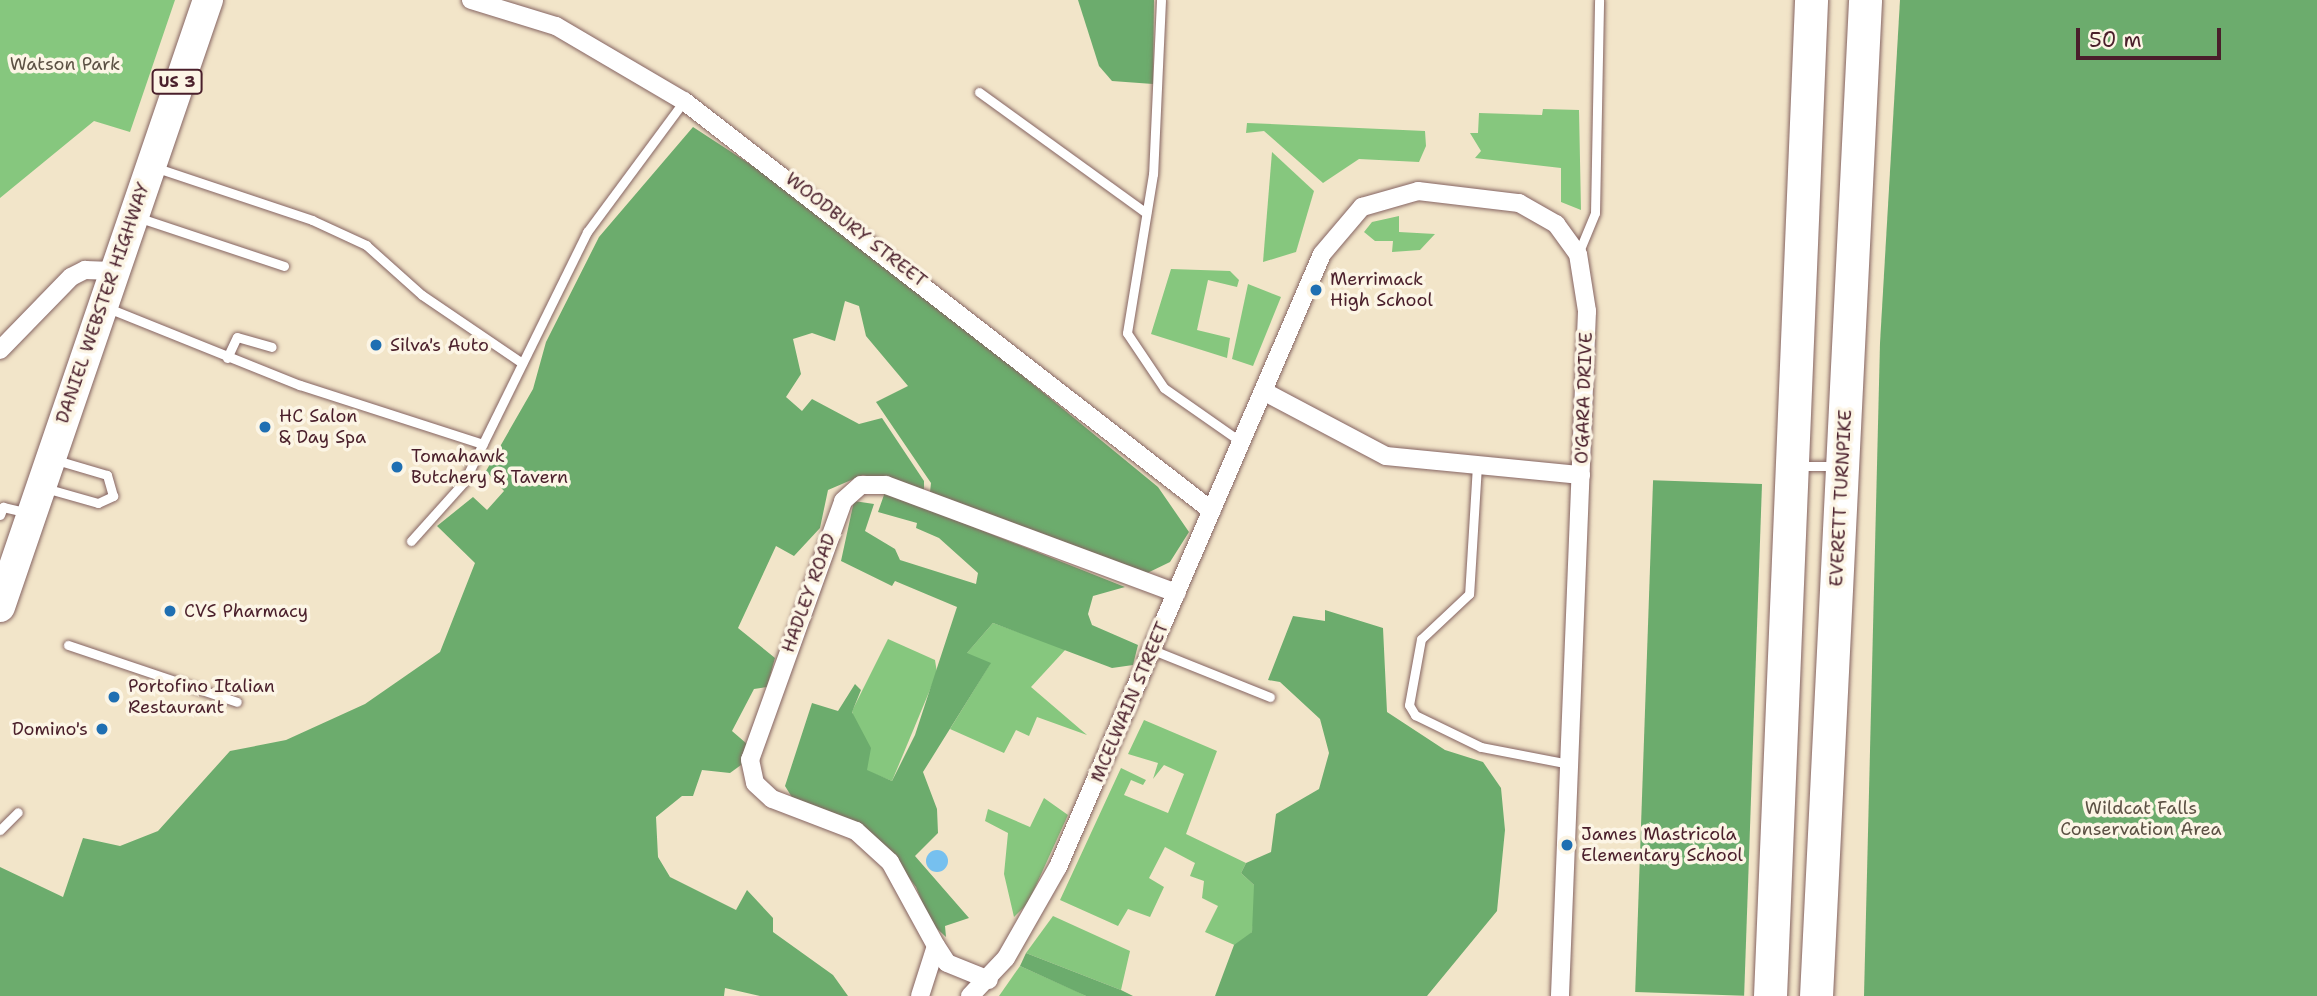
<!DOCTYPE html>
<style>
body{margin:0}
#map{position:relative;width:2317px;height:996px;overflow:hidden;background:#f2e5c9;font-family:"Shantell Sans",sans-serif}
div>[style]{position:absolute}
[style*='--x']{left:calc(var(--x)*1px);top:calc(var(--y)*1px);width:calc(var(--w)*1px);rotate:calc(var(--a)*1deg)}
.green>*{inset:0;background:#86c77e}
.forest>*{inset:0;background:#6cac6d;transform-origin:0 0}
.water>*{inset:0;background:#76c0ef}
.round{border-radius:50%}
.roads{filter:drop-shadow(0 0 2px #856462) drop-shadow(0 0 2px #856462)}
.service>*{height:9px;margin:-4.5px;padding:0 4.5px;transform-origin:4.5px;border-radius:4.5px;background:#fff}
.minor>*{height:18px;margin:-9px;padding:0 9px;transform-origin:9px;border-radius:9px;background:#fff}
.primary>*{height:30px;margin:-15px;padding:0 15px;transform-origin:15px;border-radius:15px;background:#fff}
.motorway>*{height:33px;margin:-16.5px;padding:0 16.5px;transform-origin:16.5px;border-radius:16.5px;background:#fff}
.dots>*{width:19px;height:19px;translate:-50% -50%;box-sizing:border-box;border:4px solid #fcf5e5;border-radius:50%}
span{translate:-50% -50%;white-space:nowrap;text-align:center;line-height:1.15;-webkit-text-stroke:7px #fcf5e5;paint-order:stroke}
.shield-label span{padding:2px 5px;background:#fcf5e5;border:2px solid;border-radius:5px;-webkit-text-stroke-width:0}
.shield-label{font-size:16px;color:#4a1f2b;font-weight:700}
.park-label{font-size:18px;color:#5c5144}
.street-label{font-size:18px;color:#4a1f2b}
.poi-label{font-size:18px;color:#4a1f2b}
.left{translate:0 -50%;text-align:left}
.right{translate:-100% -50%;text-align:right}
.scale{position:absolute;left:2076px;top:28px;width:145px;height:32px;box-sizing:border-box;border:4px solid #4a1f2b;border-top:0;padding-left:9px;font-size:21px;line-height:24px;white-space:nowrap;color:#4a1f2b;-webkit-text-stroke:5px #fcf5e5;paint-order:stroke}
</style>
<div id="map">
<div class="green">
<div style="clip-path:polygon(0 0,175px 0,130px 132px,94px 121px,0 198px)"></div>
<div style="clip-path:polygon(1543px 109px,1579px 110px,1581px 210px,1561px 202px,1561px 168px,1475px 158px,1481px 151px,1470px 133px,1478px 133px,1479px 113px,1542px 115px)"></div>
<div style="clip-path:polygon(1247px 123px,1425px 131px,1426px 146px,1419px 162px,1359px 159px,1323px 183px,1264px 131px,1246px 133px)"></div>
<div style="clip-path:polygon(1272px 152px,1314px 191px,1296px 252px,1263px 262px)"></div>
<div style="clip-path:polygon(1399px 216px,1399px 232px,1435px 234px,1420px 250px,1392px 252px,1393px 241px,1375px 241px,1364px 232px,1372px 222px)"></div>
<div style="clip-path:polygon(1171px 269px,1230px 271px,1239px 280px,1237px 287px,1208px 280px,1197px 330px,1230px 338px,1227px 358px,1151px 334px)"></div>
<div style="clip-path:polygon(1248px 284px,1281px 297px,1253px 366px,1232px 359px)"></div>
<div style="clip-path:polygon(993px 623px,1066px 649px,1031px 687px,1087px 735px,1037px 717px,1029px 736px,1016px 730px,1004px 753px,950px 729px,990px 664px,966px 654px)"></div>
<div style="clip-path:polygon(888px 639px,935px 660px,937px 673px,892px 781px,867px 771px,852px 711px)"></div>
<div style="clip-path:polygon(1144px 720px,1217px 751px,1186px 834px,1246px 863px,1241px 873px,1254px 885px,1255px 912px,1252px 932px,1239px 947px,1205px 932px,1218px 906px,1202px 898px,1204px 881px,1190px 876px,1195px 863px,1165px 847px,1149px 878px,1164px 887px,1150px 917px,1128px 909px,1118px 926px,1060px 900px,1121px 768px,1146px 780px,1143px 785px,1131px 780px,1124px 795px,1168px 813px,1184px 774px,1164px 765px,1153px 779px,1158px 763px,1128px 754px)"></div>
<div style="clip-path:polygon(1044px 798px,1068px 815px,1028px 903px,1014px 917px,1004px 874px,1008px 833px,985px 821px,988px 809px,1030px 827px)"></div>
<div style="clip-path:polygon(1053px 916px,1130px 951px,1121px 990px,1026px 953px)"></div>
<div style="clip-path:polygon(1020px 966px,1076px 991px,1086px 996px,999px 996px)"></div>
</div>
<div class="forest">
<div style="clip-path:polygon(1078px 0,1154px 0,1153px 84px,1112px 81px,1099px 66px)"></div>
<div style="clip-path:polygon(1900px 0,2317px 0,2317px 996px,1864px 996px,1880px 343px)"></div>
<div style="clip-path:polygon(693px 127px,825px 213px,1158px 487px,1189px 532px,1170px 562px,1137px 578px,929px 501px,931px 483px,876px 402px,908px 386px,866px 336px,859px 306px,845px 301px,835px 341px,812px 333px,793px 339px,801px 374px,786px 397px,802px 411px,812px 399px,859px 424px,882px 418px,924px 481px,924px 491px,863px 475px,828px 490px,820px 528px,794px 556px,776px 546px,738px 628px,775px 658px,767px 687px,754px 689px,732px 731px,747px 744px,741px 765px,730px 773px,702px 770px,693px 796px,682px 796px,656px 817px,658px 857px,670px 877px,736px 910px,747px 890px,773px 918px,773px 932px,833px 975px,848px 996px,760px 996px,725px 988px,724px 996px,0 996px,0 867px,63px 897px,83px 838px,120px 846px,158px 831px,230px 751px,286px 740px,365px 704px,440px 652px,475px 563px,437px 526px,473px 497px,487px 510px,504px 491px,486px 471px,533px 389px,546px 342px,599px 237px)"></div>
<div style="left:1762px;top:484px;width:512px;height:109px;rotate:92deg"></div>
<div style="clip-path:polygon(885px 492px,1125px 587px,1093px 596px,1088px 614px,1092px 625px,1138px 645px,1133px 665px,1112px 668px,993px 623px,967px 653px,991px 663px,923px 772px,937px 809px,938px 833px,915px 856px,969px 918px,945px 926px,946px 937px,930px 922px,916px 887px,893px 857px,793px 799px,785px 786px,812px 703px,838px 711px,855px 684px,861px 690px,852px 712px,871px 748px,867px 770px,892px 781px,915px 735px,957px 607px,895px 581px,892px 586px,841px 561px,854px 501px,874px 504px,865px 531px,895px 549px,900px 560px,976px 584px,978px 573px,939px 538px,916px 528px,917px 523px,878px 512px)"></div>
<div style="clip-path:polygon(1325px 610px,1383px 628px,1387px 712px,1445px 750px,1483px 762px,1501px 788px,1505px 830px,1497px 911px,1427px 996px,1215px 996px,1234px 945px,1252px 932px,1254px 885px,1241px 873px,1246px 863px,1271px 852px,1276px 814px,1319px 789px,1329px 753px,1320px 719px,1280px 682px,1268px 680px,1293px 616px,1325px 621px)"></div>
<div style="clip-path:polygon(1026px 953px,1121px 990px,1133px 996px,1086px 996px,1020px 966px)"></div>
</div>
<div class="water">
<div class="round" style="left:926px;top:850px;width:22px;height:22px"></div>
</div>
<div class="roads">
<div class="service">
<div style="--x:1161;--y:0;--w:174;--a:92.6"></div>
<div style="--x:1153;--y:174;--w:161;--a:99.3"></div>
<div style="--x:1127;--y:333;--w:66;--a:56.1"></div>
<div style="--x:1164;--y:388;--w:94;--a:35"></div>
<div style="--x:979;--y:92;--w:206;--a:35.9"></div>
<div style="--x:154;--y:167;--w:167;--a:18.5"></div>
<div style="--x:312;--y:220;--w:60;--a:24.8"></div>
<div style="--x:366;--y:245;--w:75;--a:41.8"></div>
<div style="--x:422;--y:295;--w:121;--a:34.2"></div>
<div style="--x:137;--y:217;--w:155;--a:18.4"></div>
<div style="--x:1578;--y:254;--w:44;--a:-67.5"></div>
<div style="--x:1595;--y:213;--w:213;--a:-88.9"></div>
<div style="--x:108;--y:308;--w:207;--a:21.9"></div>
<div style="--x:300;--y:385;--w:192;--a:17.9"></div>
<div style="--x:227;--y:358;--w:23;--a:-65"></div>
<div style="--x:237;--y:337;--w:36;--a:16"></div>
<div style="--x:1477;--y:465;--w:129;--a:93.5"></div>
<div style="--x:1469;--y:594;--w:66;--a:136.8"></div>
<div style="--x:1421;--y:639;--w:67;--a:100.3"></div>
<div style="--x:1409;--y:705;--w:12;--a:59"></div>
<div style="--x:1415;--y:715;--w:73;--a:25.9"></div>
<div style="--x:1481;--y:747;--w:90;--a:10.9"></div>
<div style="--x:1799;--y:466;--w:38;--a:0"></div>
<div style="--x:45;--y:488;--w:55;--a:15.8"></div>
<div style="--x:98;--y:503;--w:17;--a:-25"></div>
<div style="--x:113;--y:496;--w:22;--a:-106"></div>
<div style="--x:107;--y:475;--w:53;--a:-163.6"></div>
<div style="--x:0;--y:515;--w:9;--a:-69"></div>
<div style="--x:3;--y:507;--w:27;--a:13"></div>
<div style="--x:411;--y:541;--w:79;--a:-48.1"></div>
<div style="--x:464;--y:482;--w:279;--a:-63.8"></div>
<div style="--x:587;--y:232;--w:163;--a:-53.5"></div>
<div style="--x:68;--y:645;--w:178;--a:18.6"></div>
<div style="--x:1153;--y:650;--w:126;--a:21.9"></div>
<div style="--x:0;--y:830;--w:25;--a:-45"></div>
</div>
<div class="minor">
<div style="--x:471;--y:0;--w:89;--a:17"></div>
<div style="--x:556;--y:26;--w:148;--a:30.4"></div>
<div style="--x:684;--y:101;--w:668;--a:37.83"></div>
<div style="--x:0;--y:350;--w:102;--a:-45.8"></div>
<div style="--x:71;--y:277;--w:16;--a:-27"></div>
<div style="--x:85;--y:270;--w:28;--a:2"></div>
<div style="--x:1263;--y:391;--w:139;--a:27.9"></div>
<div style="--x:1386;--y:456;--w:196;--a:5.6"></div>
<div style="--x:936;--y:946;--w:20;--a:57"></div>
<div style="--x:947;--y:963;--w:45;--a:22"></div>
<div style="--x:920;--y:996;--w:52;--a:-72.3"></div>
<div style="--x:936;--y:946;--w:96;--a:-118.7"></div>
<div style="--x:890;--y:862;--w:46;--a:-137.6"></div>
<div style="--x:856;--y:831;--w:90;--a:-159.1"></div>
<div style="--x:772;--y:799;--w:23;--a:-137"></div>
<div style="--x:755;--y:783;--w:24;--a:-102"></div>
<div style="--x:750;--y:760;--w:275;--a:-70.2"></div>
<div style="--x:843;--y:501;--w:24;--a:-42"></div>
<div style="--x:861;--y:485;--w:25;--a:0"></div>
<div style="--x:886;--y:485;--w:310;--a:20.4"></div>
<div style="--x:970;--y:996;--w:52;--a:-46.5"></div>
<div style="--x:1006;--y:958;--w:105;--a:-60.3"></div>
<div style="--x:1058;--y:867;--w:667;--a:-66.7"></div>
<div style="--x:1322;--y:254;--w:62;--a:-49.6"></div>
<div style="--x:1362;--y:207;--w:58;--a:-15.9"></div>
<div style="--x:1418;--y:191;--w:102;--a:6.8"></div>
<div style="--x:1519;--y:203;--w:43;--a:29.6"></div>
<div style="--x:1556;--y:224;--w:37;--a:54"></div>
<div style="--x:1578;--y:254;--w:58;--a:81"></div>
<div style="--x:1587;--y:311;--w:686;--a:92.26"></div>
</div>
<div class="primary">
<div style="--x:0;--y:607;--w:642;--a:-71.09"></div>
</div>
<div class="motorway">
<div style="--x:1770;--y:996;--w:997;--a:-87.64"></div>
<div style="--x:1816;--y:996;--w:997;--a:-87.18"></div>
</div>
</div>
<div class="dots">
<div style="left:1316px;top:290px;background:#1f6fb2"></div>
<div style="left:376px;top:345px;background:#1f6fb2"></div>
<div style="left:265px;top:427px;background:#1f6fb2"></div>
<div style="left:397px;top:467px;background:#1f6fb2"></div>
<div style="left:170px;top:611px;background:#1f6fb2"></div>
<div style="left:114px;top:697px;background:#1f6fb2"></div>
<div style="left:102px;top:729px;background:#1f6fb2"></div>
<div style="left:1567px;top:845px;background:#1f6fb2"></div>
</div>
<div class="shield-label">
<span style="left:177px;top:82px">US 3</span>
</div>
<div class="park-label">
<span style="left:65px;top:64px">Watson Park</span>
<span style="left:2141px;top:819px">Wildcat Falls<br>Conservation Area</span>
</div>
<div class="street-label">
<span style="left:856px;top:230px;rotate:38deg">WOODBURY STREET</span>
<span style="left:103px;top:303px;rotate:-71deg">DANIEL WEBSTER HIGHWAY</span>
<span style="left:1584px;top:398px;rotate:-88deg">O'GARA DRIVE</span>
<span style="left:1841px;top:498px;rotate:-87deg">EVERETT TURNPIKE</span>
<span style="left:809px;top:593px;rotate:-70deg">HADLEY ROAD</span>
<span style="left:1130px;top:702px;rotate:-67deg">MCELWAIN STREET</span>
</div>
<div class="poi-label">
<span class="left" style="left:1330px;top:290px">Merrimack<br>High School</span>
<span class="left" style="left:390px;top:345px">Silva's Auto</span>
<span class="left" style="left:279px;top:427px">HC Salon<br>&amp; Day Spa</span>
<span class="left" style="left:411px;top:467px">Tomahawk<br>Butchery &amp; Tavern</span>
<span class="left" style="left:184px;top:611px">CVS Pharmacy</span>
<span class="left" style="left:128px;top:697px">Portofino Italian<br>Restaurant</span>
<span class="right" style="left:88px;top:729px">Domino's</span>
<span class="left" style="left:1581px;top:845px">James Mastricola<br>Elementary School</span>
</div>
<div class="scale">50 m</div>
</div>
